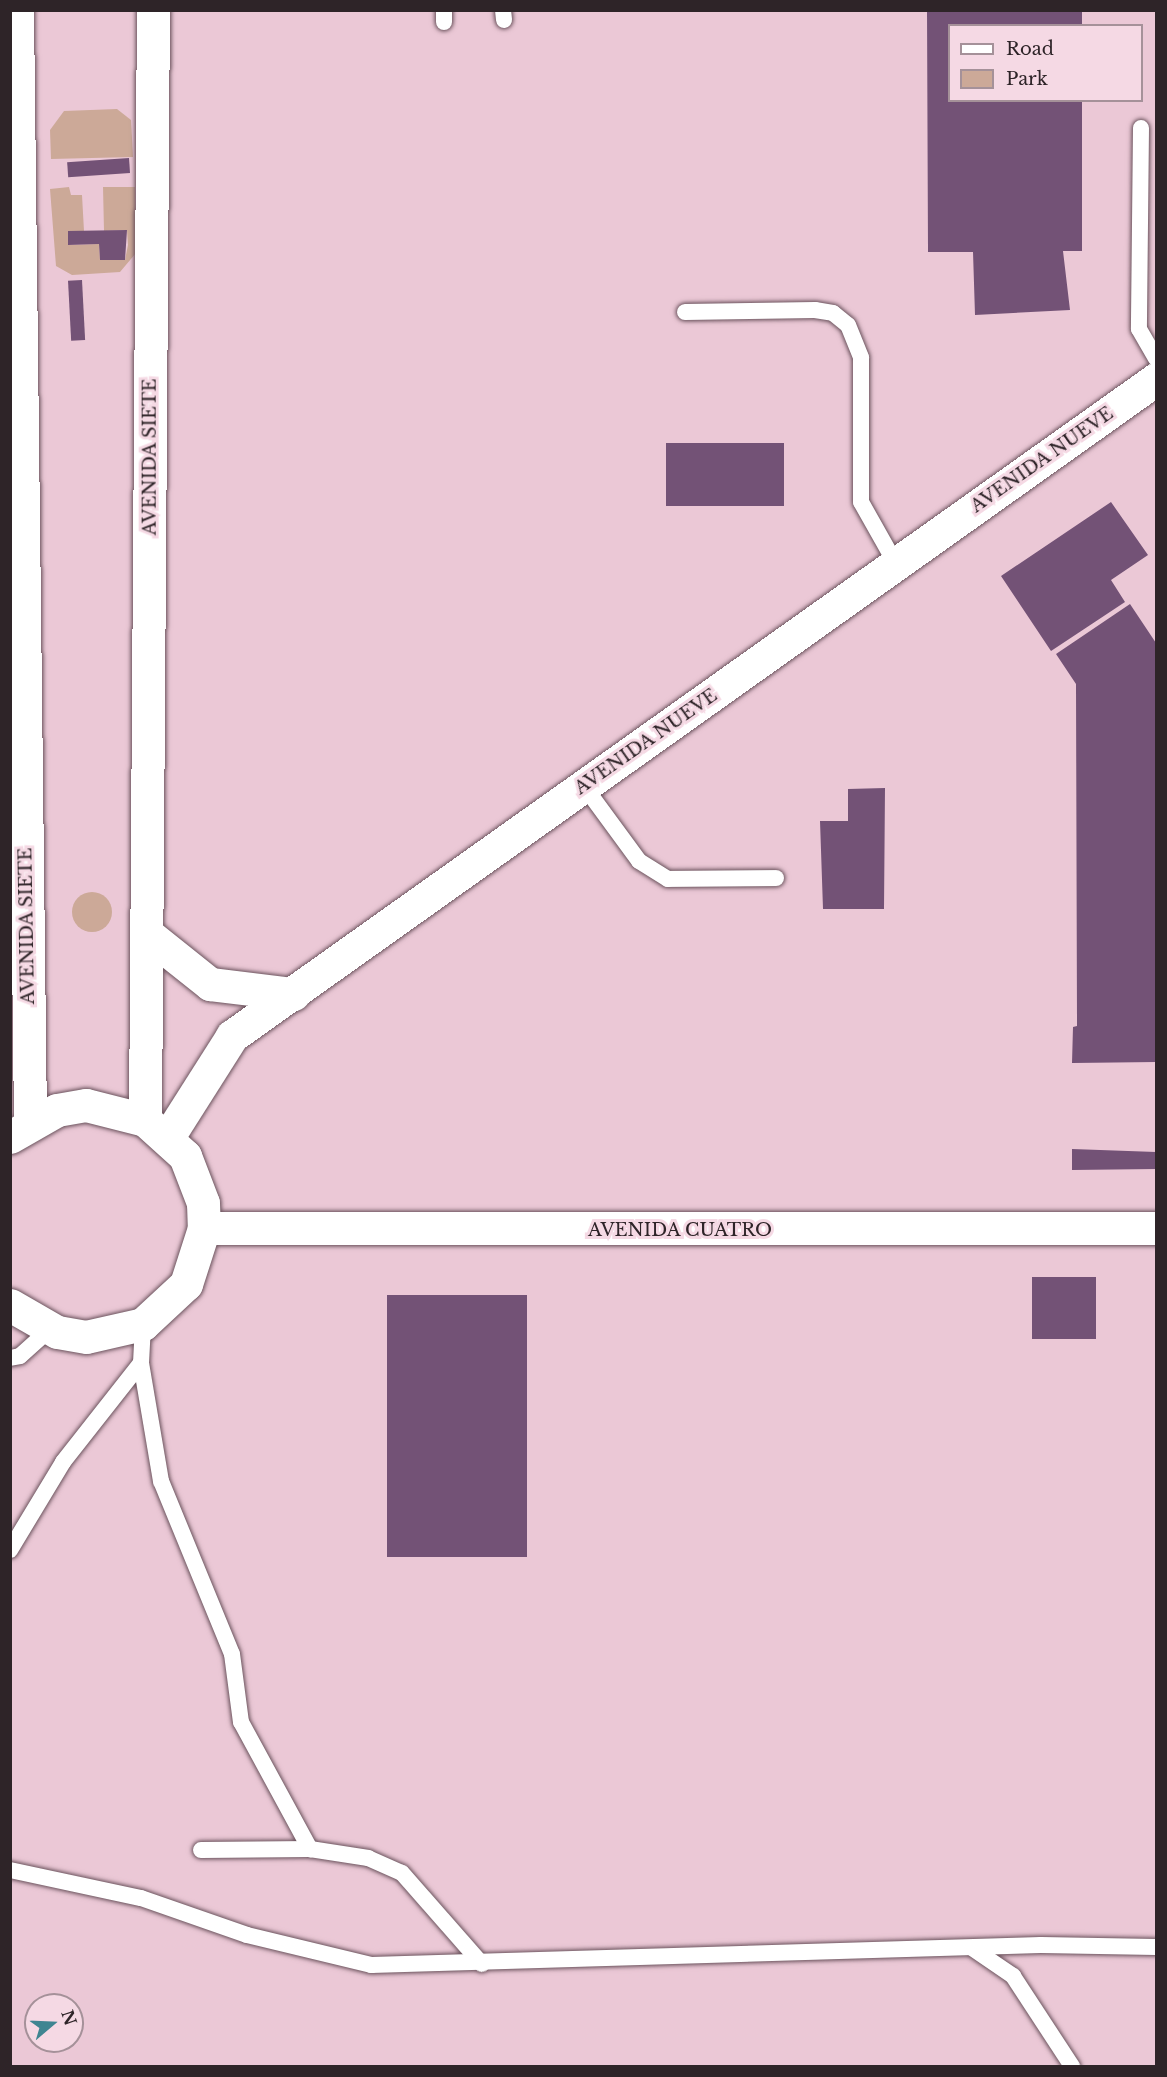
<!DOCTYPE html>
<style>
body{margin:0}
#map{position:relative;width:1167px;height:2077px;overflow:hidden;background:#f5d9e4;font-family:"Libre Baskerville",serif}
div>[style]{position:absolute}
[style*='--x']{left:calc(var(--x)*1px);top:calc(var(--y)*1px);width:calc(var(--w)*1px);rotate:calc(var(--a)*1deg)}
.built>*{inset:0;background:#ebc8d6}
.green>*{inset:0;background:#cca998}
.round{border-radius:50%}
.building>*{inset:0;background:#735276;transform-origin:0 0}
.roads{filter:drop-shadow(0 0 2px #6b535d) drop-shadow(0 0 2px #6b535d)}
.lane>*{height:16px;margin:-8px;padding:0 8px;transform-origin:8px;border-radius:8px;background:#fff}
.street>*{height:33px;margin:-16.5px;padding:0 16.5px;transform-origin:16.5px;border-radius:16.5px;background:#fff}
span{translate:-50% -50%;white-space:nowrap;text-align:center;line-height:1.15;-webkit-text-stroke:6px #f5d9e4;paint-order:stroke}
.street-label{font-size:18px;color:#2e2428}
.frame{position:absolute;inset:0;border:12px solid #2e2428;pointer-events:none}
.legend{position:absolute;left:948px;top:24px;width:195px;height:78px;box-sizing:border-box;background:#f5d9e4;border:2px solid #a59199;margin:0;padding:8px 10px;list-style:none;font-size:18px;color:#2e2428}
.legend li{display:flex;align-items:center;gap:12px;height:30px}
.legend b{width:30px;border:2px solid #a59199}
.north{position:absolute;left:24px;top:1993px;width:60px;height:60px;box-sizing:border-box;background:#f5d9e4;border:2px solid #a59199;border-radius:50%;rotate:71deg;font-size:16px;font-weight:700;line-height:24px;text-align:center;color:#2e2428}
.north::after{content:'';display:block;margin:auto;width:21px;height:27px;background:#3f8591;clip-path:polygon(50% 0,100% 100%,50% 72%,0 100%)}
</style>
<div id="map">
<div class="built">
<div style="clip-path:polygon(evenodd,11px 11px,1156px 11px,1156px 2066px,11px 2066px,11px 11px,950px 26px,1142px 26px,1142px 100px,950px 100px,950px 26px,11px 11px,36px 2005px,72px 2005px,72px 2041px,36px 2041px,36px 2005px)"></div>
</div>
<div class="green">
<div style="clip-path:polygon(117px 109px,131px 120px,133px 157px,51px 159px,50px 130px,64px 111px)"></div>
<div style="clip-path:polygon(69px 187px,71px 195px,82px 195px,84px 231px,68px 231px,69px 245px,99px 244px,100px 260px,125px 260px,128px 245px,127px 230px,104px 231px,103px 187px,135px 187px,136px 253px,120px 272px,72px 275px,56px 266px,50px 189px)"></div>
<div class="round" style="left:72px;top:892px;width:40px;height:40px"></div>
</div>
<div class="building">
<div style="clip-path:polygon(927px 10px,1082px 10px,1082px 26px,950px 26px,950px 100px,1082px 100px,1082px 251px,1063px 251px,1070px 310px,975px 315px,973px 252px,928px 252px)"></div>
<div style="left:129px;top:158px;width:15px;height:62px;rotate:86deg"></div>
<div style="clip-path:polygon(127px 230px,125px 260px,100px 260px,99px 244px,68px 245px,68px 231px)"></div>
<div style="left:82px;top:280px;width:60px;height:14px;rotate:87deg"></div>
<div style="left:666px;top:443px;width:118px;height:63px"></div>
<div style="clip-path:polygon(1111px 502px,1148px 555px,1111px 580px,1125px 602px,1051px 651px,1001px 576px)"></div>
<div style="clip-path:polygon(1130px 604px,1156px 643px,1156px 1062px,1072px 1063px,1073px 1027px,1077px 1026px,1076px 684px,1056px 654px)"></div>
<div style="clip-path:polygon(885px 788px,884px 909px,823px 909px,820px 821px,848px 821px,848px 789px)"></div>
<div style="clip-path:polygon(1072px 1149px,1156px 1152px,1156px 1169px,1072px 1170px)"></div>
<div style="left:1032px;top:1277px;width:64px;height:62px"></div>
<div style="left:387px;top:1295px;width:140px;height:262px"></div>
</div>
<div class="roads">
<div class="lane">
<div style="--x:503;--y:10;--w:10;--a:84"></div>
<div style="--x:444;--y:22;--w:12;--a:-90"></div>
<div style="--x:1141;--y:128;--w:201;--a:90.6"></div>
<div style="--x:1139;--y:329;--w:34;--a:60"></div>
<div style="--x:685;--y:312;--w:130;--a:-0.9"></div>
<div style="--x:815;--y:310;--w:18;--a:9"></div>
<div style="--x:833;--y:313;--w:19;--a:39"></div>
<div style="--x:848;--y:325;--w:35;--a:68"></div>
<div style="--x:861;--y:358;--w:144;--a:90"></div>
<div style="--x:861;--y:502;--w:71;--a:60.6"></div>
<div style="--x:584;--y:786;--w:93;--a:53.7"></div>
<div style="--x:639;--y:861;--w:34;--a:32"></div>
<div style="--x:668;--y:879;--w:108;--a:-0.5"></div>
<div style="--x:10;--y:1358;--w:10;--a:-11"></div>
<div style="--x:20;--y:1356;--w:40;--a:-42"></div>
<div style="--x:141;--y:1363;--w:120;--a:80.4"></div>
<div style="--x:161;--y:1481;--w:187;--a:67.7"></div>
<div style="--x:232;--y:1654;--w:69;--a:82.5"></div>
<div style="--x:241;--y:1722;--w:145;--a:61.5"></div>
<div style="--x:10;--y:1550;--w:103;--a:-58.9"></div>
<div style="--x:63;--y:1462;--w:126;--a:-51.8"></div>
<div style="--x:141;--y:1363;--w:39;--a:-87"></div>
<div style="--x:201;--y:1850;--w:109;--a:-0.5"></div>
<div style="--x:310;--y:1849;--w:59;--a:8.8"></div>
<div style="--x:368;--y:1858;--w:37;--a:24"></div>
<div style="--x:402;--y:1873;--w:121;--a:48.7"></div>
<div style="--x:10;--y:1870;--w:134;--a:12.1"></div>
<div style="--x:141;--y:1898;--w:112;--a:19.2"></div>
<div style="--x:247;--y:1935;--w:128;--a:13.6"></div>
<div style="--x:371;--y:1965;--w:670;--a:-1.71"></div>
<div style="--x:1041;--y:1945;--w:115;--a:1"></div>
<div style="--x:972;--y:1948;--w:50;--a:34.3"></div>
<div style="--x:1013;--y:1976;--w:108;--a:56.8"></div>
</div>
<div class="street">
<div style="--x:17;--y:10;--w:1112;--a:89.33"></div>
<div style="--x:146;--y:933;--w:82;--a:38.6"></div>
<div style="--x:210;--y:984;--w:84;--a:6.9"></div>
<div style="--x:145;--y:1120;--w:1110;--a:-89.59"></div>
<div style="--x:10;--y:1137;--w:54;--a:-29.9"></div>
<div style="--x:57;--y:1110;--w:29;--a:-10"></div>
<div style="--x:86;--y:1105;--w:61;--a:14.3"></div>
<div style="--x:145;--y:1120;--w:54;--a:42"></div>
<div style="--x:185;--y:1156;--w:50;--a:69"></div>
<div style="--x:203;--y:1203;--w:25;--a:88"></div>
<div style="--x:204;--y:1228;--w:59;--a:107.8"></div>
<div style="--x:186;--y:1284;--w:59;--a:137.1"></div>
<div style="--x:143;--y:1324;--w:58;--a:167.2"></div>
<div style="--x:86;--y:1337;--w:29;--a:-170"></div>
<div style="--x:57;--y:1332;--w:54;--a:-150.1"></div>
<div style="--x:168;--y:1137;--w:120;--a:-57.6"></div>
<div style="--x:232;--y:1036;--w:1134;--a:-35.41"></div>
<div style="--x:204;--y:1228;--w:952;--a:0"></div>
</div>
</div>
<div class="street-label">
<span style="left:150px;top:457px;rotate:-90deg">AVENIDA SIETE</span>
<span style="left:1042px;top:460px;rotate:-35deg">AVENIDA NUEVE</span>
<span style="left:646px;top:742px;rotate:-35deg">AVENIDA NUEVE</span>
<span style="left:27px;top:926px;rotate:-91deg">AVENIDA SIETE</span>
<span style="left:680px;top:1230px">AVENIDA CUATRO</span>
</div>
<div class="frame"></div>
<ul class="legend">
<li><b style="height:8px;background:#fff"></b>Road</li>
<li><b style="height:16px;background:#cca998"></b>Park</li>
</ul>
<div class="north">N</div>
</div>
